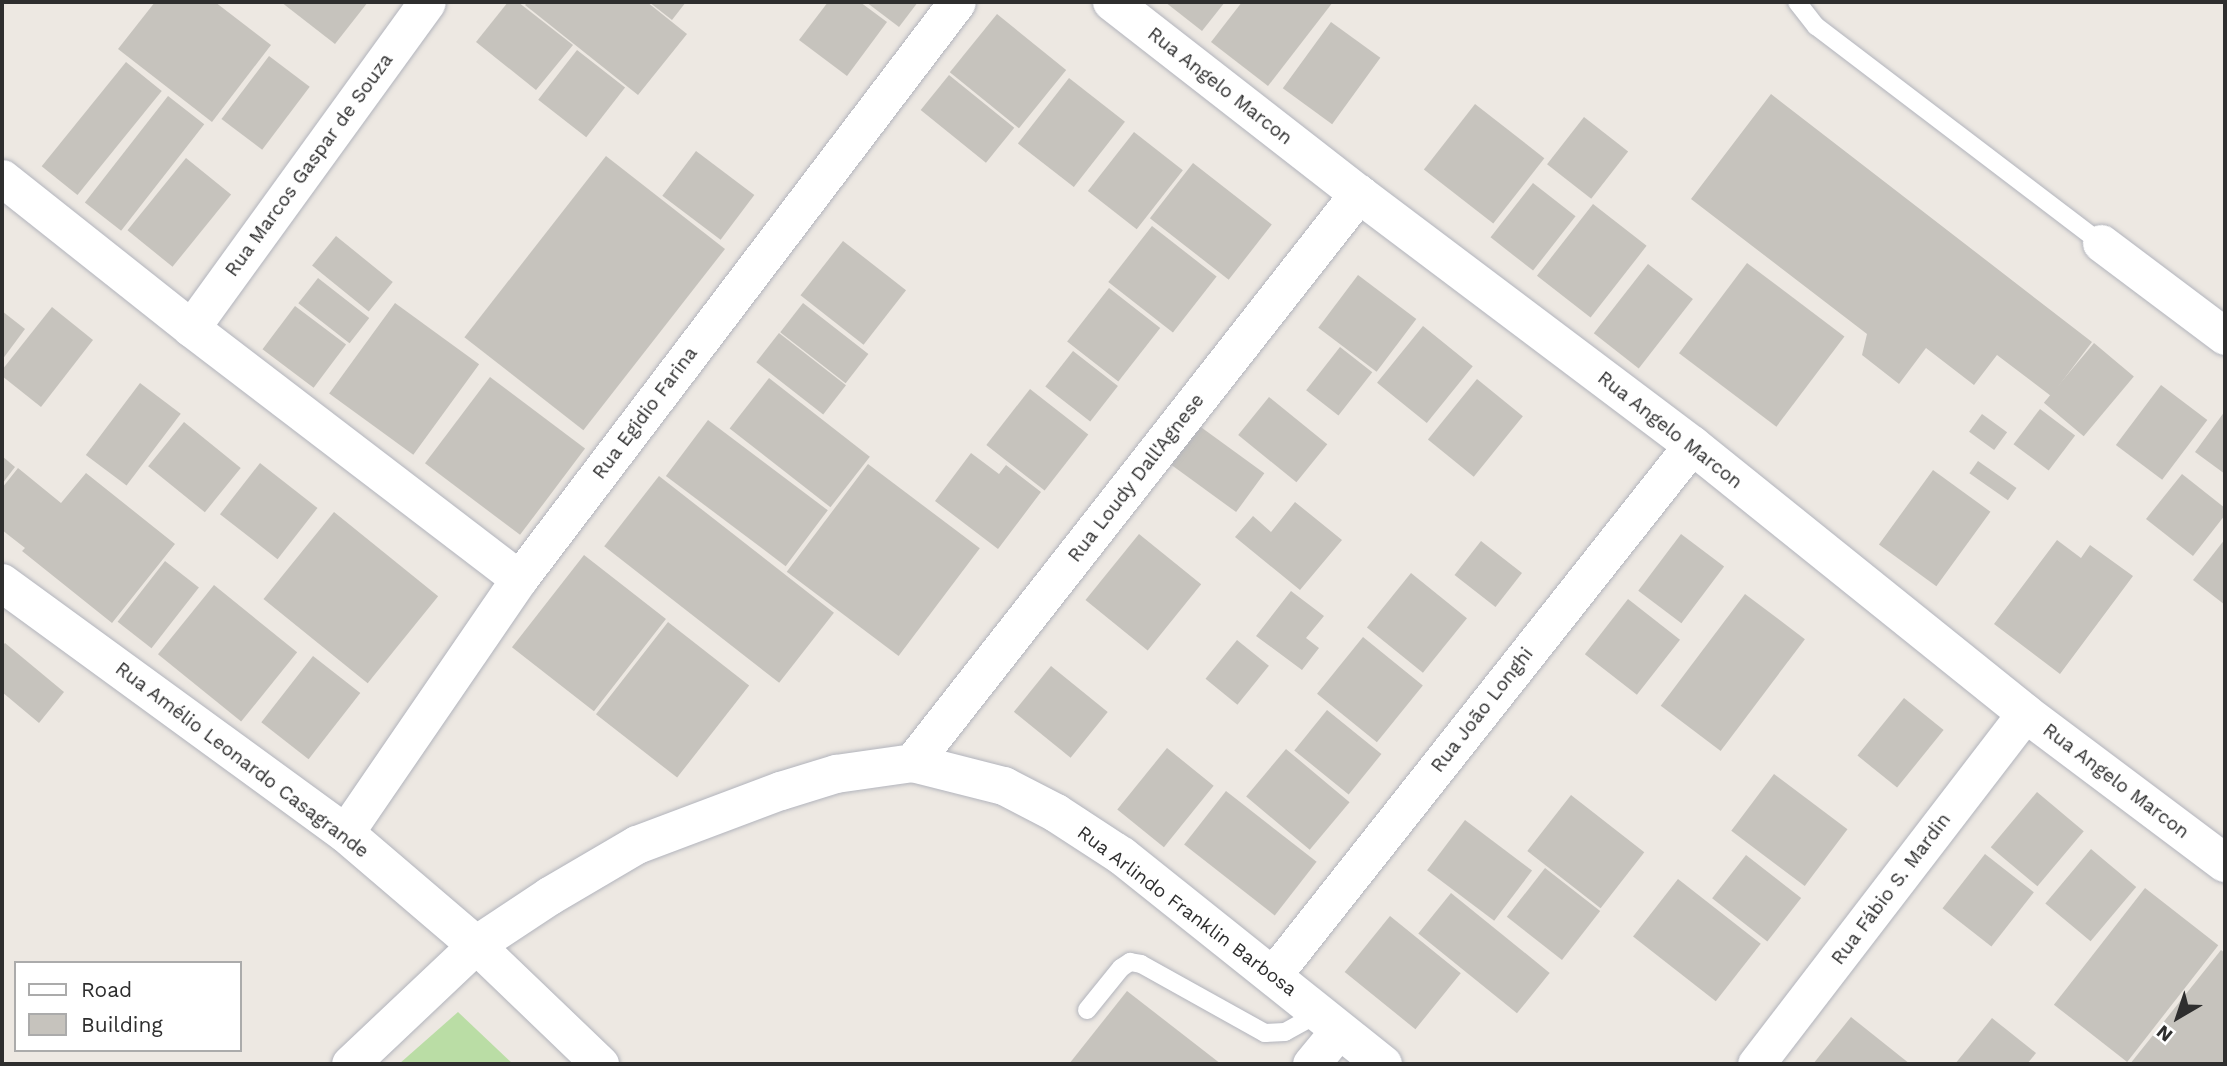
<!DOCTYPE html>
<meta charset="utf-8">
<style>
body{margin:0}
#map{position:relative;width:2227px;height:1066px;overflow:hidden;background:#ede8e2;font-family:"Work Sans",sans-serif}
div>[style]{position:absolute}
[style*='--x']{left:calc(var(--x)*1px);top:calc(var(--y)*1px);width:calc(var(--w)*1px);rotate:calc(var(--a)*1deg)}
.green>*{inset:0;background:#badda5}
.building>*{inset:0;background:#c6c3bd;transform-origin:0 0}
.roads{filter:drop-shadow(0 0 2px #b2b4bc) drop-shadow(0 0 2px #b2b4bc)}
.lane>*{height:18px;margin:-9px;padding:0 9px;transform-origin:9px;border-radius:9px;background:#fff}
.street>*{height:37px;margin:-18.5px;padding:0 18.5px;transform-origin:18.5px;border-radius:18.5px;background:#fff}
.secondary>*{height:38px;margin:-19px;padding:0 19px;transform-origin:19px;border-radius:19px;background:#fff}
span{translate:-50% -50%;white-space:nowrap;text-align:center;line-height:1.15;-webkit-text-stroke:6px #fff;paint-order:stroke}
.street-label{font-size:19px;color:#2e2e2e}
.frame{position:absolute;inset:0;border:4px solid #2e2e2e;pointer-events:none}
.legend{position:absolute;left:14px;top:961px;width:228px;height:91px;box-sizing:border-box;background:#fff;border:2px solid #ababab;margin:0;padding:9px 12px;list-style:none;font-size:21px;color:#2e2e2e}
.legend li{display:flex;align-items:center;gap:14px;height:35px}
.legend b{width:35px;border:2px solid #ababab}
.north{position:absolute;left:2143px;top:982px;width:70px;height:70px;-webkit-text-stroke:5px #fff;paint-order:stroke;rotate:219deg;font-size:19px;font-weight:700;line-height:28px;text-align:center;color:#2e2e2e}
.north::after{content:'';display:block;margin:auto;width:24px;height:32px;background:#2e2e2e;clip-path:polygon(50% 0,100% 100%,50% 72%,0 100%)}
</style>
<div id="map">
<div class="green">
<div style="clip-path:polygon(458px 1012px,513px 1064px,399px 1064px)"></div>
</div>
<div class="building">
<div style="clip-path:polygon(155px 2px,215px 2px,271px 45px,212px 122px,118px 49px)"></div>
<div style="clip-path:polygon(281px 2px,368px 2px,335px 44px)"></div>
<div style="clip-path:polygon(508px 2px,518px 2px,573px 45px,536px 90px,476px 42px)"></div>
<div style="clip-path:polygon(528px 2px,647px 2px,687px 34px,638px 95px,525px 5px)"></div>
<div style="clip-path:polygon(649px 2px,686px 2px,672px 20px)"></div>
<div style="clip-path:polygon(828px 2px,860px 2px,887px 22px,847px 76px,799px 40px)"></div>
<div style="clip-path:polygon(866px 2px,918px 2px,899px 27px)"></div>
<div style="clip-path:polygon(1165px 2px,1225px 2px,1202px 31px)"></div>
<div style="clip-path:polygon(1242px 2px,1333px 2px,1268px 86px,1211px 42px)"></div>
<div style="left:997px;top:14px;width:89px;height:75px;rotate:39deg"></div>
<div style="left:1331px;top:22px;width:61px;height:82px;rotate:36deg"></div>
<div style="left:577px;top:50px;width:61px;height:63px;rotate:38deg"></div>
<div style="left:269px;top:56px;width:51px;height:79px;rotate:37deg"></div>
<div style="left:126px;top:62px;width:46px;height:134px;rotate:39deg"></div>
<div style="left:949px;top:75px;width:84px;height:45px;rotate:39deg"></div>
<div style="left:1069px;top:78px;width:71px;height:83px;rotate:38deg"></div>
<div style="clip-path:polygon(1771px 94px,2092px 342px,2051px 396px,1997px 355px,1974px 385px,1926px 348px,1899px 384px,1862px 355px,1867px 334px,1691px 199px)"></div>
<div style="left:168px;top:96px;width:46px;height:135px;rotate:38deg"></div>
<div style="left:1475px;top:104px;width:88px;height:83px;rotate:38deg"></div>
<div style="left:1584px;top:117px;width:56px;height:60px;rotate:38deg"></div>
<div style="left:1134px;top:132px;width:62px;height:75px;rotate:38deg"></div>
<div style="left:696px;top:151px;width:73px;height:56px;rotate:37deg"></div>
<div style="left:606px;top:156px;width:151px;height:230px;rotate:38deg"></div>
<div style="left:186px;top:158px;width:58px;height:93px;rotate:39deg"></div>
<div style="left:1193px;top:163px;width:100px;height:70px;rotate:38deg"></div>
<div style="left:1533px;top:183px;width:54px;height:69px;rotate:38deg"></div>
<div style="left:1593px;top:204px;width:68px;height:91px;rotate:38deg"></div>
<div style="left:1152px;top:226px;width:82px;height:71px;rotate:38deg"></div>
<div style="left:336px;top:236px;width:73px;height:38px;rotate:39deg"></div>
<div style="left:843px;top:241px;width:80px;height:69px;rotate:38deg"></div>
<div style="left:1747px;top:263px;width:122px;height:113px;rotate:37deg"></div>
<div style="left:1648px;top:264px;width:57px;height:88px;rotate:38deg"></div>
<div style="left:1358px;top:275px;width:73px;height:66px;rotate:37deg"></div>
<div style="left:318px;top:278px;width:65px;height:32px;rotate:38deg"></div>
<div style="left:1109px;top:288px;width:65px;height:68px;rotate:38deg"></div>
<div style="left:395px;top:303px;width:104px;height:112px;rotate:36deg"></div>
<div style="left:803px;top:303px;width:83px;height:37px;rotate:38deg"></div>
<div style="left:295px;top:306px;width:64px;height:54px;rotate:37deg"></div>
<div style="clip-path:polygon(52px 307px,93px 340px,41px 407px,2px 376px,2px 370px)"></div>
<div style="clip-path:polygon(2px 311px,25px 329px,2px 360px)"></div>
<div style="left:1423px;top:326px;width:64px;height:73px;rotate:39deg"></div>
<div style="left:779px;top:333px;width:85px;height:37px;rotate:38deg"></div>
<div style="left:2094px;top:343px;width:52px;height:78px;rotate:40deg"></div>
<div style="left:1340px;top:347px;width:41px;height:55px;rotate:38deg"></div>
<div style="left:1073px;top:351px;width:57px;height:45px;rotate:38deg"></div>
<div style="left:490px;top:377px;width:119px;height:108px;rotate:37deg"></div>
<div style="left:769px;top:378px;width:128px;height:64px;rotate:38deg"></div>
<div style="left:1477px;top:379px;width:59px;height:78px;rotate:39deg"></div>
<div style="left:140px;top:383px;width:51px;height:90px;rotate:37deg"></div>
<div style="left:2161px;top:385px;width:58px;height:75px;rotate:37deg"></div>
<div style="left:1030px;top:389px;width:74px;height:71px;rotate:38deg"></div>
<div style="left:1269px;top:397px;width:75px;height:49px;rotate:39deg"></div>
<div style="left:2040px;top:409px;width:44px;height:44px;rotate:37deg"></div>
<div style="clip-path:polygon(2225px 411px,2225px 474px,2195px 452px)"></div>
<div style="left:1982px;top:414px;width:31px;height:22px;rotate:36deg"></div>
<div style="left:708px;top:420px;width:150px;height:70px;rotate:37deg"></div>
<div style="left:184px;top:422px;width:73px;height:57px;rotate:39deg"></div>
<div style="left:1198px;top:425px;width:82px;height:48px;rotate:36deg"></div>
<div style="clip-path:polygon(971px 453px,999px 474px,1006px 465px,1041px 492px,998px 549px,935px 501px)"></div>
<div style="clip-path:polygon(2px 456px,15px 467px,2px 484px)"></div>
<div style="left:1978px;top:461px;width:47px;height:15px;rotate:35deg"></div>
<div style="left:260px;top:463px;width:73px;height:65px;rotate:38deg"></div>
<div style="left:868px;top:464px;width:140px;height:135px;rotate:37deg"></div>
<div style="clip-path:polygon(18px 468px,61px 503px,86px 473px,175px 544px,112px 623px,22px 551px,25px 548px,2px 530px,2px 488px)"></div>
<div style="left:1933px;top:470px;width:71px;height:92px;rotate:36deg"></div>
<div style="clip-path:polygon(2182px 474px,2225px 508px,2225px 515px,2193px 556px,2146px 519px)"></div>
<div style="left:659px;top:476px;width:222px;height:89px;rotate:38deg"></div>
<div style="clip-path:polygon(1295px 502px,1342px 540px,1300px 590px,1235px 537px,1253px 516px,1271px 532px)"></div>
<div style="left:334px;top:512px;width:134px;height:112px;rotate:39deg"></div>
<div style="left:1139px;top:534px;width:80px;height:85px;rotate:39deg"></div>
<div style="left:1681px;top:534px;width:54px;height:71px;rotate:37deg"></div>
<div style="clip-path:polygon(2225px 539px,2225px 605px,2193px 580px)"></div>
<div style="clip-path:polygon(2057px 540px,2081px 558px,2090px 545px,2133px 576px,2060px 674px,1994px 624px)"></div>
<div style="left:1481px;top:541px;width:52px;height:43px;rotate:38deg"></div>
<div style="left:584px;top:555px;width:104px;height:117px;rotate:38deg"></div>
<div style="left:165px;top:561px;width:43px;height:77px;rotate:38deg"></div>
<div style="left:1411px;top:573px;width:72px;height:70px;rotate:39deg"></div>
<div style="left:214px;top:585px;width:107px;height:89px;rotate:39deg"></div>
<div style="clip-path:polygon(1291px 591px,1324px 616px,1306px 638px,1319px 648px,1302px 670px,1256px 636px)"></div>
<div style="left:1745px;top:594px;width:75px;height:140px;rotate:37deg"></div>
<div style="left:1628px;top:599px;width:66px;height:70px;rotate:38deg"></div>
<div style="left:668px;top:622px;width:103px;height:117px;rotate:38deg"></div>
<div style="left:1363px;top:637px;width:77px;height:73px;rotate:39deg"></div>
<div style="left:1237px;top:640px;width:41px;height:50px;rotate:39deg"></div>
<div style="clip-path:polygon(5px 643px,64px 692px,39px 723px,2px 692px,2px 646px)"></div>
<div style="left:313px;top:656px;width:60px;height:84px;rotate:38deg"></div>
<div style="left:1051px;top:666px;width:73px;height:59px;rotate:39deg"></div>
<div style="left:1904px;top:698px;width:51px;height:74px;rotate:39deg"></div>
<div style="left:1327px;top:710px;width:70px;height:52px;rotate:39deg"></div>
<div style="left:1167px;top:748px;width:60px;height:79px;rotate:39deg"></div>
<div style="left:1286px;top:749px;width:83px;height:62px;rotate:40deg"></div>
<div style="left:1774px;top:774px;width:92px;height:71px;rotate:37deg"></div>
<div style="left:1226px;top:791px;width:115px;height:68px;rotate:38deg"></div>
<div style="left:2037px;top:792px;width:61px;height:72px;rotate:40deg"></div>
<div style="left:1571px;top:795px;width:93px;height:71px;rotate:38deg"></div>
<div style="left:1465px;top:820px;width:84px;height:63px;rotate:37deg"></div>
<div style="left:2091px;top:849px;width:59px;height:71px;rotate:40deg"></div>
<div style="left:1985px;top:854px;width:62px;height:69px;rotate:38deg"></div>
<div style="left:1746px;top:855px;width:70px;height:55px;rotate:38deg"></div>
<div style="left:1545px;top:868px;width:70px;height:62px;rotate:38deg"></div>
<div style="left:1678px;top:879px;width:105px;height:73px;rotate:38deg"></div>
<div style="left:2145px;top:888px;width:93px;height:148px;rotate:38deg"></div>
<div style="left:1451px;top:893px;width:127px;height:52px;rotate:39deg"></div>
<div style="left:1390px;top:916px;width:91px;height:72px;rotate:39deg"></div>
<div style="clip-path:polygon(2221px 950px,2225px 953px,2225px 1064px,2130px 1064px)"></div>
<div style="clip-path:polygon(1127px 991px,1221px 1064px,1069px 1064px)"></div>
<div style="clip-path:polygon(1851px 1017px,1910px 1064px,1813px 1064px)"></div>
<div style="clip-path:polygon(1992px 1018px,2036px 1053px,2027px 1064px,1955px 1064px)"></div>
</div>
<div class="roads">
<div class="lane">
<div style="--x:1797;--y:2;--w:31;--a:52"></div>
<div style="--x:1816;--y:26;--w:358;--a:37.3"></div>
<div style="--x:1087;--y:1010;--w:54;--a:-51"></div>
<div style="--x:1121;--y:968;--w:11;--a:-34"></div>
<div style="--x:1130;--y:962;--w:11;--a:10"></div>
<div style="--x:1141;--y:964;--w:142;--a:29.1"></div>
<div style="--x:1265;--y:1033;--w:20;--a:-3"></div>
<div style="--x:1285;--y:1032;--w:39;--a:-29"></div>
</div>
<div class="street">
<div style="--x:2;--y:178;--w:241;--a:38.4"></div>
<div style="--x:191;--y:328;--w:413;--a:37.4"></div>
<div style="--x:2101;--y:243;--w:155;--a:36.9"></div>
<div style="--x:191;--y:328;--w:402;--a:-54.1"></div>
<div style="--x:345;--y:833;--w:308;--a:-55.6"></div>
<div style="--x:519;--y:579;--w:724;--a:-52.8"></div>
<div style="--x:1273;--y:975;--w:676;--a:-51.67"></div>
<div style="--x:350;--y:1064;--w:173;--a:-43.4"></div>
<div style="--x:476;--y:945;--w:172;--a:43.8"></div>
<div style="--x:1311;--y:1064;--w:44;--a:-50.5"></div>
<div style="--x:1756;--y:1064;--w:442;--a:-52.5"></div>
</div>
<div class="secondary">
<div style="--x:1112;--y:2;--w:313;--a:37.9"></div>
<div style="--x:1359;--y:194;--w:417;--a:37"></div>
<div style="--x:1692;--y:445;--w:427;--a:38.8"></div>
<div style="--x:2025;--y:713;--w:250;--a:36.9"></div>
<div style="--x:2;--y:583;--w:424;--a:36.1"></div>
<div style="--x:345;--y:833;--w:172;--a:40.5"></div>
<div style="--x:476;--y:945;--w:89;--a:-33.5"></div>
<div style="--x:550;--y:896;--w:101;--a:-30.4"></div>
<div style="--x:637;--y:845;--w:154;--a:-20.6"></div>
<div style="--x:781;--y:791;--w:58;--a:-17.2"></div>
<div style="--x:836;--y:774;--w:78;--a:-8.1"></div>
<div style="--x:913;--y:763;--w:94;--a:14.2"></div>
<div style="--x:1004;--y:786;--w:59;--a:27.4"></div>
<div style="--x:1056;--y:813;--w:79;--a:33.1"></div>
<div style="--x:1122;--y:856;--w:334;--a:38.6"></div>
<div style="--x:913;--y:763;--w:723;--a:-51.91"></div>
</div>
</div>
<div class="street-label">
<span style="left:1220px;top:86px;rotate:38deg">Rua Angelo Marcon</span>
<span style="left:309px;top:165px;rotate:-54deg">Rua Marcos Gaspar de Souza</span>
<span style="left:645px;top:413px;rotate:-53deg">Rua Egidio Farina</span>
<span style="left:1670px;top:430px;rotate:38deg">Rua Angelo Marcon</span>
<span style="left:1136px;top:478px;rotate:-52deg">Rua Loudy Dall'Agnese</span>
<span style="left:1482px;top:710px;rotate:-52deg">Rua João Longhi</span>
<span style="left:242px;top:760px;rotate:37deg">Rua Amélio Leonardo Casagrande</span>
<span style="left:2116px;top:781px;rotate:37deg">Rua Angelo Marcon</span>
<span style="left:1891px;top:889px;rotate:-53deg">Rua Fábio S. Mardin</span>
<span style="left:1187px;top:911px;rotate:37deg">Rua Arlindo Franklin Barbosa</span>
</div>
<div class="frame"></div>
<ul class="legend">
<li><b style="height:9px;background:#fff"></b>Road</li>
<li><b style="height:19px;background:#c6c3bd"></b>Building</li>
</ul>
<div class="north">N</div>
</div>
